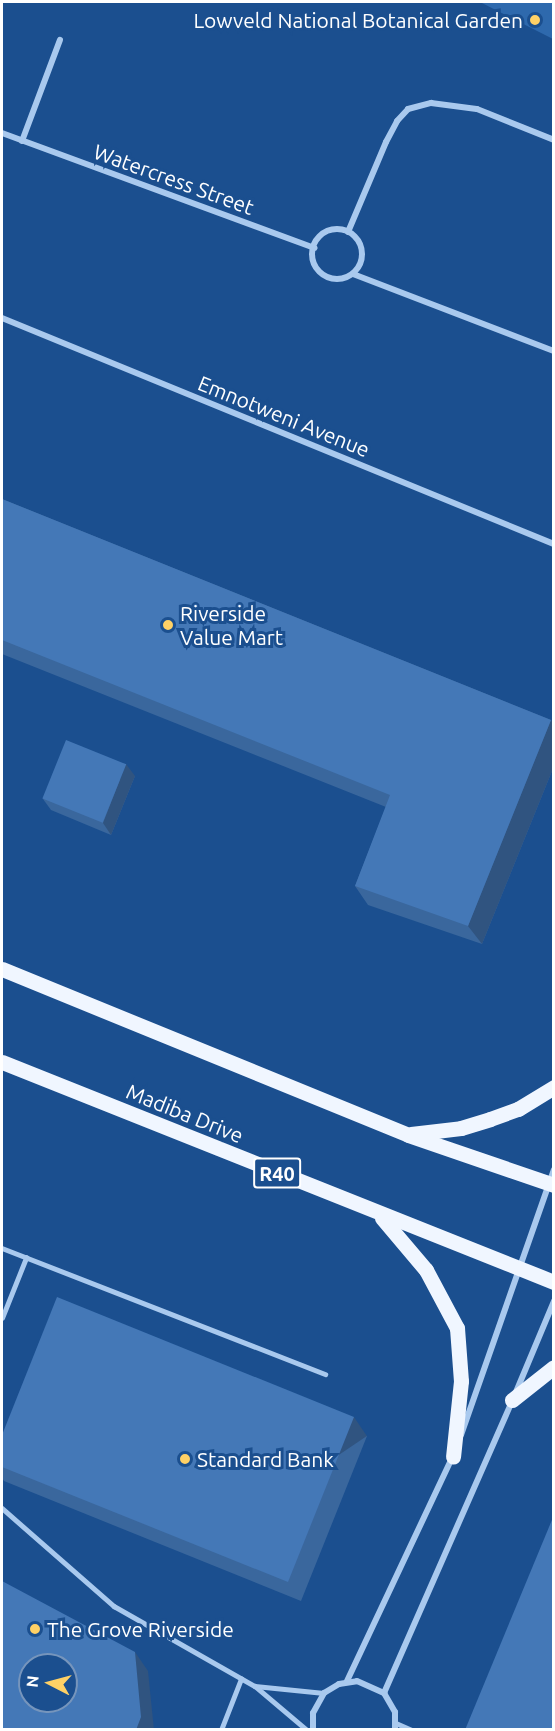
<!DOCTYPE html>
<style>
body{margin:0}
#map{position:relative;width:555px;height:1731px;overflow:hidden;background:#1b4f8f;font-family:Ubuntu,sans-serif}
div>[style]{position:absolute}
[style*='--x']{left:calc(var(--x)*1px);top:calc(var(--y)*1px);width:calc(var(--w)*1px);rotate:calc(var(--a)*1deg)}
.green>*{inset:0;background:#2e69ad}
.lane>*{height:4.5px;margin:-2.25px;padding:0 2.25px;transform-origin:2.25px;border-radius:2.25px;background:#a9c9ee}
.street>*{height:6px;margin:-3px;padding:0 3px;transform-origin:3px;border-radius:3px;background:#a9c9ee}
.street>.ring{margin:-3px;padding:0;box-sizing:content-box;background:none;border:6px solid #a9c9ee;border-radius:50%}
.primary>*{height:15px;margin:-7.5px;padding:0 7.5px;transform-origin:7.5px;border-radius:7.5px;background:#f0f6ff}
.wall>*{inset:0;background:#3a679d}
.shaded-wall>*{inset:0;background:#305480;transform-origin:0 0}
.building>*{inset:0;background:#4478b7;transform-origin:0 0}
.dots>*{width:16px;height:16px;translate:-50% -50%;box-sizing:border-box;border:3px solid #1b4f8f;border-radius:50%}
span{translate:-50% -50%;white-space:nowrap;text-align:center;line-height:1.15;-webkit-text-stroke:6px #1b4f8f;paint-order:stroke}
.shield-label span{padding:2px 4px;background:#1b4f8f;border:2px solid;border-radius:4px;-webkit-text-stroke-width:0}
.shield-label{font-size:20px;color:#fff;font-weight:700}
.poi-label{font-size:21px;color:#fff}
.right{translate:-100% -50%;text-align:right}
.left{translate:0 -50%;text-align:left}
.street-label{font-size:21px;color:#fff}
.frame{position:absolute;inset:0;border:3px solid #fff;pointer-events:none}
.north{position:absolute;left:18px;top:1653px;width:60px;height:60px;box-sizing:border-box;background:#1b4f8f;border:2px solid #7695bc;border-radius:50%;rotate:276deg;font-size:16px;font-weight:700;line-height:24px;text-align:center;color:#fff}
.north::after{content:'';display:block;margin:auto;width:21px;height:27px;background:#ffd166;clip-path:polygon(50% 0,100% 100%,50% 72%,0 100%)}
</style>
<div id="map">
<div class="green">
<div style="clip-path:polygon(480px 2px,553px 2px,553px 39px)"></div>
</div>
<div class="lane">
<div style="--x:2;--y:1248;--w:347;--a:21.3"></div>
<div style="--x:2;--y:1318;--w:65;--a:-68.2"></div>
<div style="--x:2;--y:1508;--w:149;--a:41.2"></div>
<div style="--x:114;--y:1606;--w:162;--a:29.6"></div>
<div style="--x:255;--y:1686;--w:68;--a:40.2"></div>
<div style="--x:255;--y:1686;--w:69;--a:5.8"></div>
<div style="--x:396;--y:1723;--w:17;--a:24"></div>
<div style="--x:221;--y:1730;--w:55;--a:-68.6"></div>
</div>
<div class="street">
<div style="--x:2;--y:133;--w:333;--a:20.2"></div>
<div style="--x:22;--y:141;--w:108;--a:-69.4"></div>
<div class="ring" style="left:312px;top:229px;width:44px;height:44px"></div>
<div style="--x:348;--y:232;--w:98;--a:-67.1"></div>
<div style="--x:386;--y:142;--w:24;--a:-62"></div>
<div style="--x:397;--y:121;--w:16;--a:-47"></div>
<div style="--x:408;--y:109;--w:24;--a:-15"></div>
<div style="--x:431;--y:103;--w:46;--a:7.4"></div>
<div style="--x:477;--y:109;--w:83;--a:21.9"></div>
<div style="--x:353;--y:274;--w:215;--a:21"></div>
<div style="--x:2;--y:318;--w:596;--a:22.27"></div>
<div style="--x:516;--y:1392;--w:99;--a:-67.3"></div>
<div style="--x:461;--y:1435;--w:281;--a:-70.7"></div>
<div style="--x:347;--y:1681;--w:249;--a:-64.8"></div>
<div style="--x:384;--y:1693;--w:319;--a:-66.3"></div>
<div style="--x:313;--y:1730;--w:17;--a:-90"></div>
<div style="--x:313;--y:1713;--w:23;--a:-61"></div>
<div style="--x:324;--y:1693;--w:17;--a:-31"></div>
<div style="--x:339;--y:1684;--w:18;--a:-9"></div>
<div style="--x:357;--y:1681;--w:30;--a:24"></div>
<div style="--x:384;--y:1693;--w:22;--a:60"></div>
<div style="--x:395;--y:1712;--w:18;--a:90"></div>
</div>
<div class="primary">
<div style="--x:2;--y:969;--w:439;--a:22.2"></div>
<div style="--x:408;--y:1135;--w:154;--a:18.9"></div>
<div style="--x:2;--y:1062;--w:594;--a:21.73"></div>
<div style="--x:411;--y:1134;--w:50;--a:-6.8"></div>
<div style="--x:461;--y:1128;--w:30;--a:-17"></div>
<div style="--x:490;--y:1119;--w:30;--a:-20"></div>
<div style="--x:518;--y:1109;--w:42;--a:-31.4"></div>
<div style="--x:382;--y:1218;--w:68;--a:49.8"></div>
<div style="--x:426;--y:1270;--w:66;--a:61.9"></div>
<div style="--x:457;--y:1328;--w:53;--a:85.7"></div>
<div style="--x:461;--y:1381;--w:76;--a:96"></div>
<div style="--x:512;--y:1400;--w:53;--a:-38.2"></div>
</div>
<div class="wall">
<div style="clip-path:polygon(2px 499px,551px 720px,554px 724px,554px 766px,482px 944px,368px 905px,355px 886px,386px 807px,2px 654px)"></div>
<div style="clip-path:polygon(135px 776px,111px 835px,51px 810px,43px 799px)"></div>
<div style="clip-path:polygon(2px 1435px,367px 1436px,301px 1601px,4px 1481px,2px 1478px)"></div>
</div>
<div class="shaded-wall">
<div style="clip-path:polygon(551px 720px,554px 724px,554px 766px,482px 944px,468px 926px)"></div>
<div style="clip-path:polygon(126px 764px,135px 776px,111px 835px,103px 823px)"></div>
<div style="left:354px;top:1417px;width:23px;height:178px;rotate:56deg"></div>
<div style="clip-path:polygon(135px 1652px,148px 1671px,154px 1730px,136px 1730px)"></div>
</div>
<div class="building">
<div style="clip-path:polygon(2px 499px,551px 720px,468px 926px,355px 886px,390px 795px,2px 640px)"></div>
<div style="left:66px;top:740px;width:65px;height:63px;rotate:22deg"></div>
<div style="clip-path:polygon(57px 1297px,354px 1417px,288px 1582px,2px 1467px,2px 1435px)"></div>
<div style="clip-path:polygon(554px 1515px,554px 1730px,465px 1730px)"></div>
<div style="clip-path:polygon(evenodd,2px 1581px,135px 1652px,141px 1717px,136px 1730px,2px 1730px,2px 1581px,30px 1665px,66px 1665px,66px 1701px,30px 1701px,30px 1665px)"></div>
</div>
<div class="dots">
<div style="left:535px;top:20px;background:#ffd166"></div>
<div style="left:168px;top:625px;background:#ffd166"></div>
<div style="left:185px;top:1459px;background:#ffd166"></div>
<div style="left:35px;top:1629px;background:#ffd166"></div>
</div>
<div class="shield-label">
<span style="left:277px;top:1173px">R40</span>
</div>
<div class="poi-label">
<span class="right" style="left:523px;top:20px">Lowveld National Botanical Garden</span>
<span class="left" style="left:180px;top:625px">Riverside<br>Value Mart</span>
<span class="left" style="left:197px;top:1459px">Standard Bank</span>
<span class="left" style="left:47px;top:1629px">The Grove Riverside</span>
</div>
<div class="street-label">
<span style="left:174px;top:179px;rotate:20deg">Watercress Street</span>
<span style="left:284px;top:416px;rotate:22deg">Emnotweni Avenue</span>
<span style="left:185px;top:1113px;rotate:22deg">Madiba Drive</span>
</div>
<div class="frame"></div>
<div class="north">N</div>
</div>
